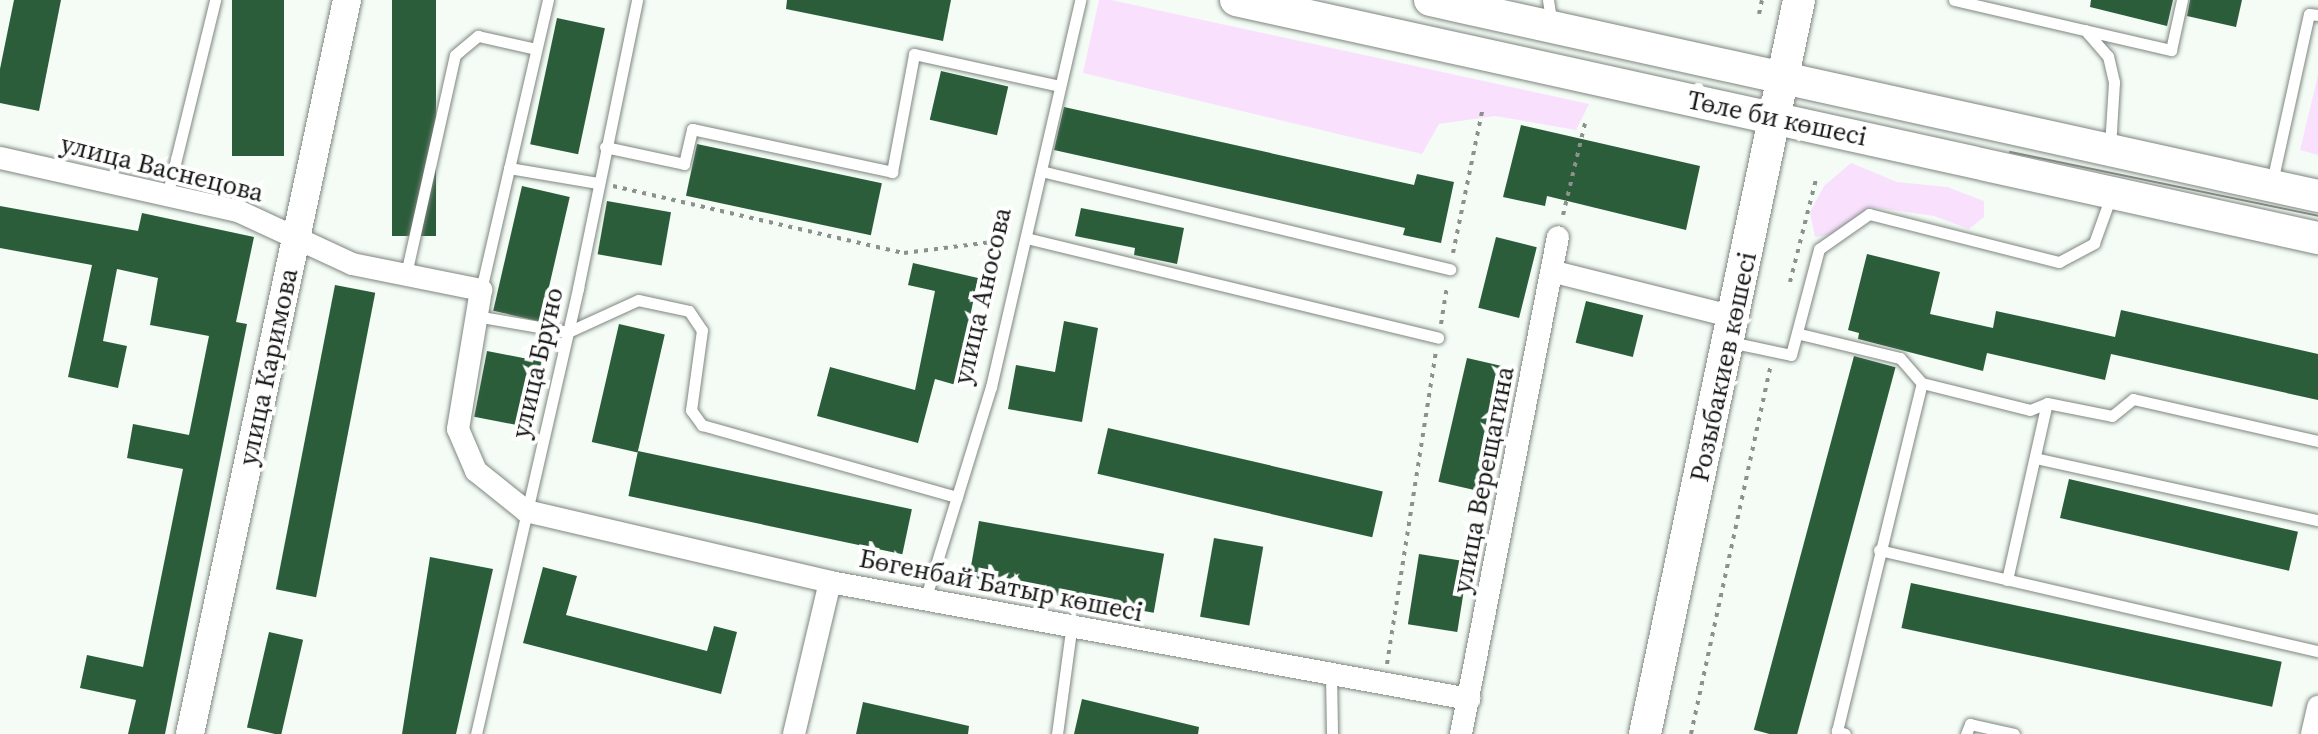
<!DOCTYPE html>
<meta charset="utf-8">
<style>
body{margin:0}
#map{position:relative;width:2318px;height:734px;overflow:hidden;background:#f4fcf5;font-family:"Source Serif 4",serif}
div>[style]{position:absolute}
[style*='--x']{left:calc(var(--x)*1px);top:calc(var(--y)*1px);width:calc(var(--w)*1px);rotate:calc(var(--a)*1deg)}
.green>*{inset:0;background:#f9e1fd}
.building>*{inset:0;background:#2c5d3a;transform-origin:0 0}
.path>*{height:4px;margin-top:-2px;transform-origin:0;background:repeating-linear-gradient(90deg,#8b918c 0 4px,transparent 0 10px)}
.roads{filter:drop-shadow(0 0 2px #7f8680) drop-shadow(0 0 2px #7f8680)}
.service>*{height:11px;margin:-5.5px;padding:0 5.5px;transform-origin:5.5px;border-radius:5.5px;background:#fff}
.minor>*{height:22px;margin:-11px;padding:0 11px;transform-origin:11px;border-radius:11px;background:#fff}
.tertiary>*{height:28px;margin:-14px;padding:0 14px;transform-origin:14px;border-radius:14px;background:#fff}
.secondary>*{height:32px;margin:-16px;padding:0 16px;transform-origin:16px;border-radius:16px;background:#fff}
.tram>*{height:2px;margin:-1px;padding:0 1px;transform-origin:1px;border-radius:1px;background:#828782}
span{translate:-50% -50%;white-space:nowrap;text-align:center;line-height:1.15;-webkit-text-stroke:8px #fff;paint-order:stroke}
.street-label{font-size:26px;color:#161916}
</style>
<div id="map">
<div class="green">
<div style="clip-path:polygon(1099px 0,1111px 0,1589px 104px,1576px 130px,1495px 116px,1439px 124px,1422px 154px,1083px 73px)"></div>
<div style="clip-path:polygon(2318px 75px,2318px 155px,2300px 150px)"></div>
<div style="clip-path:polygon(1851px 163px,1897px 182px,1947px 187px,1984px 201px,1984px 217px,1969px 229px,1934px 216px,1871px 207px,1835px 234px,1815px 237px,1810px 212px,1824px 186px)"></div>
</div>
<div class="building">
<div style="clip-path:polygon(14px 0,61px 0,39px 111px,0 103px,0 69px)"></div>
<div style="left:232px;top:0;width:52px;height:156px"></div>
<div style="left:392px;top:0;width:44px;height:236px"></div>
<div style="clip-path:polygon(787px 0,951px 0,943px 41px,786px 9px)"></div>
<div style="clip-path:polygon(2091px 0,2173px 0,2167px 26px,2090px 7px)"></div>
<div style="clip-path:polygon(2190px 0,2242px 0,2236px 27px,2187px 16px)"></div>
<div style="left:557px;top:18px;width:49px;height:129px;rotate:12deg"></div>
<div style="left:941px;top:71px;width:69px;height:50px;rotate:13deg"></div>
<div style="clip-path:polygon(1064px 107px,1414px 185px,1417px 174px,1454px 182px,1441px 243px,1403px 235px,1405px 228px,1054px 150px)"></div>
<div style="clip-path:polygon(1521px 125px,1700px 166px,1686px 230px,1547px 196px,1545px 206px,1503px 197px)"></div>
<div style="left:697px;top:144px;width:189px;height:53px;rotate:12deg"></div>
<div style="left:522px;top:186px;width:49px;height:128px;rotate:13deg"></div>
<div style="left:607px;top:201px;width:65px;height:54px;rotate:10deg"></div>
<div style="clip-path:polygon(0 206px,138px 231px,142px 213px,254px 237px,236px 322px,247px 324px,165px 734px,128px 734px,136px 700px,80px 688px,87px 655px,143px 667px,183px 469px,127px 458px,133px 424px,189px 435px,209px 336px,150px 325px,158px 278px,117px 269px,103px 341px,127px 346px,118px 388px,68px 377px,92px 265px,0 248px)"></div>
<div style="clip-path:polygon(1081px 208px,1184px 228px,1177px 264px,1134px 255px,1135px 248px,1075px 236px)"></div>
<div style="left:1496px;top:237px;width:42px;height:73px;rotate:14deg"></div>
<div style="clip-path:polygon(1867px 254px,1940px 272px,1930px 314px,1993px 328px,1996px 311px,2115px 337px,2121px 310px,2318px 354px,2318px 400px,2111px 354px,2105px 380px,1987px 353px,1983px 371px,1858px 339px,1859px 333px,1848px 330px)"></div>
<div style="clip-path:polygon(913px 263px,978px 278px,956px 385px,935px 379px,918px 443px,817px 416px,830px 367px,915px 390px,935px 291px,908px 285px)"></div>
<div style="left:335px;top:285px;width:41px;height:310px;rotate:11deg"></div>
<div style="left:1586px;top:301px;width:59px;height:43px;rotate:14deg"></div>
<div style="clip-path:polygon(1064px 321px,1098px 328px,1082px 422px,1008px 409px,1016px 365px,1055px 372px)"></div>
<div style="left:619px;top:324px;width:47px;height:121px;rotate:13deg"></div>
<div style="left:487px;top:351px;width:56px;height:67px;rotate:11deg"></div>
<div style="left:1854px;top:356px;width:43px;height:387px;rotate:15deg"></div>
<div style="left:1467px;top:358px;width:48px;height:127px;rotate:13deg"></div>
<div style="left:1108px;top:428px;width:282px;height:47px;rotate:13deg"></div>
<div style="left:638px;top:451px;width:280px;height:46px;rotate:12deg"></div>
<div style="left:2069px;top:479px;width:235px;height:40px;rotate:13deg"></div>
<div style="left:979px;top:521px;width:188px;height:60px;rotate:10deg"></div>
<div style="left:1214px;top:538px;width:50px;height:80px;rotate:10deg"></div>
<div style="left:1419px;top:554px;width:50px;height:71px;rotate:9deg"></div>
<div style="clip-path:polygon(430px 557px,493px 569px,456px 734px,402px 734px)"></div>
<div style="clip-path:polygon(543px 567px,577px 576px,566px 615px,707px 651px,714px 626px,737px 632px,721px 694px,523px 643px)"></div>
<div style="left:1911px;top:583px;width:379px;height:46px;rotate:12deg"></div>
<div style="left:269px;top:632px;width:35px;height:98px;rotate:13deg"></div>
<div style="clip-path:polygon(1082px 699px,1199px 727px,1198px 734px,1074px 734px)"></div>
<div style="clip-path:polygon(863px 702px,969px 726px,968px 734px,856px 734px)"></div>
</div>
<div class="path">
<div style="--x:1759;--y:14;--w:14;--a:-78"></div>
<div style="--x:613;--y:186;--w:299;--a:13"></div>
<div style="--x:904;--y:253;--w:105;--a:-7.1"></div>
<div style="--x:1563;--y:215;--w:99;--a:-76.5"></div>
<div style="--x:1453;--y:253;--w:149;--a:-78.4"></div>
<div style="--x:1790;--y:282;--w:106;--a:-75.8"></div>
<div style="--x:1441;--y:324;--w:39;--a:-81"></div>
<div style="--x:1387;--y:664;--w:316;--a:-81.1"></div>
<div style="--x:1691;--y:734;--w:378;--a:-77.8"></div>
</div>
<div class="roads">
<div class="service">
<div style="--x:1548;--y:0;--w:24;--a:81"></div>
<div style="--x:1954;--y:0;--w:223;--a:13"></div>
<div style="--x:2171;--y:50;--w:51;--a:-77.6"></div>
<div style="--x:2085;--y:30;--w:35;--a:49"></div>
<div style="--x:2108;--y:56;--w:27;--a:77"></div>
<div style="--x:2114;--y:82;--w:65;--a:93.5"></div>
<div style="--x:605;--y:147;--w:81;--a:12.1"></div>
<div style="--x:684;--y:164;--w:36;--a:-77"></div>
<div style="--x:692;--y:129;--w:205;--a:12.1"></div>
<div style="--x:892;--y:172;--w:120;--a:-79.4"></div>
<div style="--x:914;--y:54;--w:148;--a:12.4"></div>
<div style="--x:509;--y:168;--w:90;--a:9.6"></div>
<div style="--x:1041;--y:171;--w:421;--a:13.5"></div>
<div style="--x:2272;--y:182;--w:172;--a:-77.6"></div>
<div style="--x:2309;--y:14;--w:9;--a:6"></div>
<div style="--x:167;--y:196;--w:202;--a:-76.2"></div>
<div style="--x:1026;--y:238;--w:424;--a:13.6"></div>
<div style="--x:406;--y:274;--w:224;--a:-77.4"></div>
<div style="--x:455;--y:55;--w:30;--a:-40"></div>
<div style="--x:478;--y:36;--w:59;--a:12.6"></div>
<div style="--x:481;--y:290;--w:298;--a:-77"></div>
<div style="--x:476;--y:316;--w:93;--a:9.9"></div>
<div style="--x:568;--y:332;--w:77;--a:-24.6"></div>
<div style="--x:638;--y:300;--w:52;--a:12.2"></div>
<div style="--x:689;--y:311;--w:23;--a:56"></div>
<div style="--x:702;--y:330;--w:81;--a:97.8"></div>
<div style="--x:691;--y:410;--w:19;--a:54"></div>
<div style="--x:702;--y:425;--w:265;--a:15.8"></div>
<div style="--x:1800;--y:334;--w:103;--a:13.5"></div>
<div style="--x:1900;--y:358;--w:33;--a:49"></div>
<div style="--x:1922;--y:383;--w:111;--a:14"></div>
<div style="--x:2030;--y:410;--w:18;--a:-22"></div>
<div style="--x:2047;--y:403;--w:66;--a:11.3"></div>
<div style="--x:2112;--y:416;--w:27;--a:-39"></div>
<div style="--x:2133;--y:399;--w:190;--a:12.8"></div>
<div style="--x:1730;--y:342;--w:62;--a:12"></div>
<div style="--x:1791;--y:355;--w:110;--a:-75.2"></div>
<div style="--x:1819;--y:249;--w:61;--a:-35"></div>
<div style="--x:1869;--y:214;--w:196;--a:14.2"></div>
<div style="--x:2059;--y:262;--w:40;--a:-28"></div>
<div style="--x:2094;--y:243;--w:50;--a:-70.1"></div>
<div style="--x:2035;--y:458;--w:290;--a:12.4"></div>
<div style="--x:1879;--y:550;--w:450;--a:13"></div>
<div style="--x:2007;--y:580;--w:181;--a:-77.3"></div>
<div style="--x:925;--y:600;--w:223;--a:-72.8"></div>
<div style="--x:991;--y:387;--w:397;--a:-77"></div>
<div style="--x:1331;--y:674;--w:60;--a:89"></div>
<div style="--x:476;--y:734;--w:458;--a:-77.1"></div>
<div style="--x:578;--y:288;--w:294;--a:-78.4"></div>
<div style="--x:1057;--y:734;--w:105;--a:-82.3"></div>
<div style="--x:1845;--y:734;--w:9;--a:-159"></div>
<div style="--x:1837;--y:731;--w:358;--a:-76.3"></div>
<div style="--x:1966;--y:734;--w:11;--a:-68"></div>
<div style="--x:1970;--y:724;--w:45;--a:12.8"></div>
</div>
<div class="minor">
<div style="--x:0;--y:158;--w:244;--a:12.6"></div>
<div style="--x:238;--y:211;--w:126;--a:24.9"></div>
<div style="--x:352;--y:264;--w:132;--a:11.4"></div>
<div style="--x:481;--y:290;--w:141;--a:99.4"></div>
<div style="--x:458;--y:429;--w:46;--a:66.8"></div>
<div style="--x:476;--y:471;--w:64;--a:38.7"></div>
<div style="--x:526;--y:511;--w:312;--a:13.1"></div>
<div style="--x:830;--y:582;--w:650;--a:10.38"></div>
<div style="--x:1555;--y:272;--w:185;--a:14.1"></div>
<div style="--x:794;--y:734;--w:156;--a:-76.7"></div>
<div style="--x:1461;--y:734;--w:506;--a:-78.96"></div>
<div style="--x:2312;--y:734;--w:28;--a:-77"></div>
</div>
<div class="tertiary">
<div style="--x:190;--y:734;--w:751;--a:-77.93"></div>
</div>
<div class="secondary">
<div style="--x:1236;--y:0;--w:1108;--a:12.41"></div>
<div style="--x:1430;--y:0;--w:909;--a:12.45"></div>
<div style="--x:1645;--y:734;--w:750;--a:-78.15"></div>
</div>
</div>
<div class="tram">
<div style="--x:2010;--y:152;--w:315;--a:11.7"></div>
</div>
<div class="street-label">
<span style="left:1777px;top:119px;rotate:12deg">Төле би көшесі</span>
<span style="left:162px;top:169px;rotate:14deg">улица Васнецова</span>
<span style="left:983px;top:296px;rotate:-77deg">улица Аносова</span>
<span style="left:538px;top:363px;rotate:-77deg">улица Бруно</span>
<span style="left:269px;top:367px;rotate:-78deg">улица Каримова</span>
<span style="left:1724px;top:367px;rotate:-78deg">Розыбакиев көшесі</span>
<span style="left:1484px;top:480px;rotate:-79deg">улица Верещагина</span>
<span style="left:1001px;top:586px;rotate:11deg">Бөгенбай Батыр көшесі</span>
</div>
</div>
